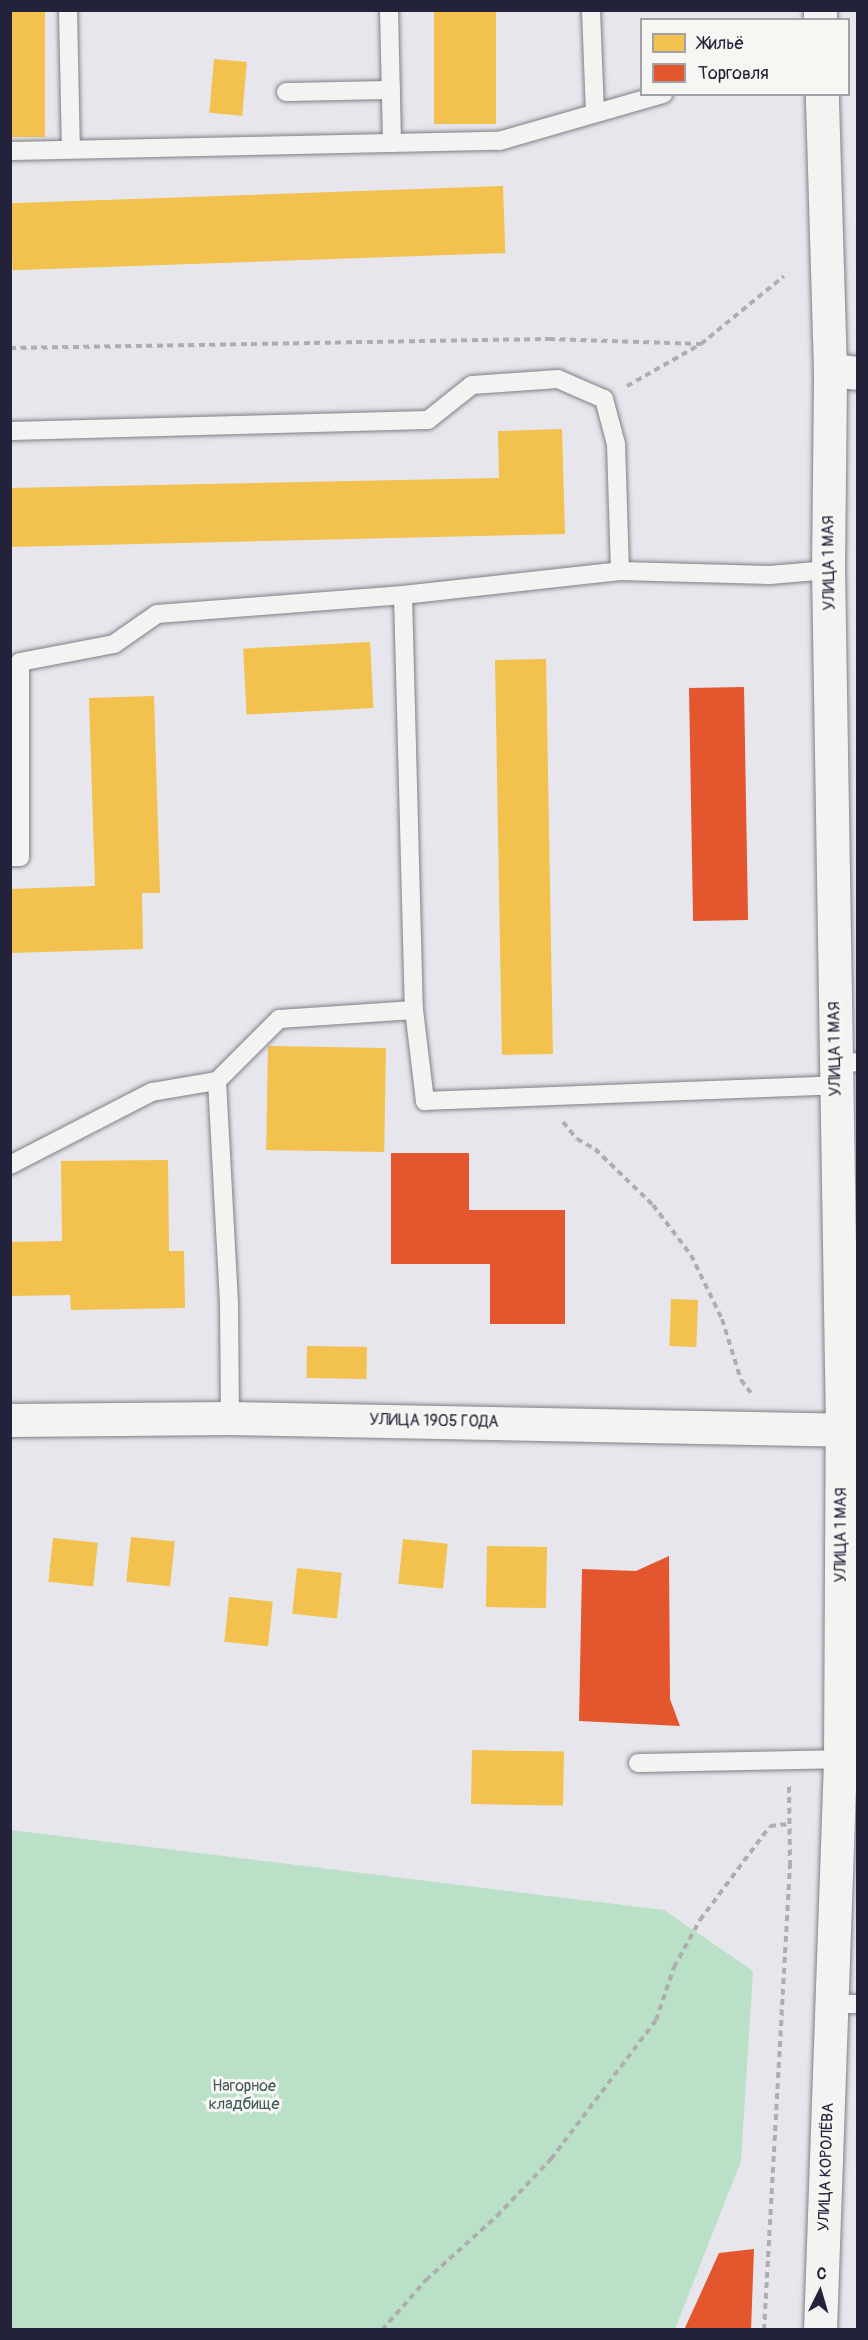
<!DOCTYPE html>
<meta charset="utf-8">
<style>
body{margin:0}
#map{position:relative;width:868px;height:2340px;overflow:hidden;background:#e7e6ec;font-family:Pangolin,sans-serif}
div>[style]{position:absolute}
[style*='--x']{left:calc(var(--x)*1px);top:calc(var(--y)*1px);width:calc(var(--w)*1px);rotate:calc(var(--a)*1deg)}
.green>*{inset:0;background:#bae0c7}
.homes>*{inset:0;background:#f2c14e;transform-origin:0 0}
.shops>*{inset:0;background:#e4572e;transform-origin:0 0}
.path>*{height:4px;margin-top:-2px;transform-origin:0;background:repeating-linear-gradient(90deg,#aeaeb0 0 6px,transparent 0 10.5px)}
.roads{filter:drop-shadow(0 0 2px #7f7f86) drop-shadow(0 0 2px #7f7f86)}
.lane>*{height:18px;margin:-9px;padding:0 9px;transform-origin:9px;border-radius:9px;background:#f3f3f2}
.street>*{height:33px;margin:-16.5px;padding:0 16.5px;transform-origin:16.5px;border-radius:16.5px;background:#f3f3f2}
.secondary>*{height:33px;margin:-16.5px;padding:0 16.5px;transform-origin:16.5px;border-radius:16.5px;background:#f3f3f2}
span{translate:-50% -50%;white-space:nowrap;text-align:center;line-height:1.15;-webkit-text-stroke:6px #f6f6f2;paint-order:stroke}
.street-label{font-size:16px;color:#22223b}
.park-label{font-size:16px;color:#445a5c}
.frame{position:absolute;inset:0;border:12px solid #22223b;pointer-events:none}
.legend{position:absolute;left:640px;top:18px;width:210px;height:78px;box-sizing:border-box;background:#f6f6f2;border:2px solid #a1a1a9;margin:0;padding:8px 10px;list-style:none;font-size:18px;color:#22223b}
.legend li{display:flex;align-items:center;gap:12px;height:30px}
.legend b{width:30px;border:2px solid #a1a1a9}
.north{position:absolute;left:790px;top:2262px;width:60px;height:60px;-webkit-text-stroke:4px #f6f6f2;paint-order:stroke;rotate:5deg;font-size:16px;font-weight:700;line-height:24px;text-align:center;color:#22223b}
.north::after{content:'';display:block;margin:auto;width:21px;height:27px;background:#22223b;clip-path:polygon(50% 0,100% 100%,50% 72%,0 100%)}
</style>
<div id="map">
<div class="green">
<div style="clip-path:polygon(11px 1830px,664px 1910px,753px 1971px,741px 2161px,675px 2329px,11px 2329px)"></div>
</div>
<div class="homes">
<div style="left:10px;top:10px;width:35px;height:127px"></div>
<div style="left:434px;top:10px;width:62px;height:114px"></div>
<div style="left:214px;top:59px;width:33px;height:54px;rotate:5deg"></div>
<div style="left:503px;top:186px;width:67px;height:493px;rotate:88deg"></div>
<div style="clip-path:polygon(562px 429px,565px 534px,10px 547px,10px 488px,499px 478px,498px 431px)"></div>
<div style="left:370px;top:642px;width:66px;height:127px;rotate:87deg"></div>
<div style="left:546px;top:659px;width:395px;height:51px;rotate:89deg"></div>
<div style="clip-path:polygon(154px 696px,160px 893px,142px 893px,143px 949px,10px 953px,10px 889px,95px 886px,89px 698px)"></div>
<div style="left:268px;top:1046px;width:118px;height:104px;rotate:1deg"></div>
<div style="clip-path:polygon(168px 1160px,169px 1251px,184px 1251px,185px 1308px,71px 1310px,70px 1295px,10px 1296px,10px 1242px,62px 1241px,61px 1161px)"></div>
<div style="left:671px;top:1299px;width:27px;height:47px;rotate:2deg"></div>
<div style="left:307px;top:1346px;width:60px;height:32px;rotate:1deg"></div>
<div style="left:131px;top:1537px;width:44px;height:45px;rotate:6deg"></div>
<div style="left:53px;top:1538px;width:45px;height:44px;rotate:6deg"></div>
<div style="left:403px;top:1539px;width:45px;height:45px;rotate:6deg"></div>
<div style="left:487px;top:1546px;width:60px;height:61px;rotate:1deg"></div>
<div style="left:297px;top:1568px;width:45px;height:46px;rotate:6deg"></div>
<div style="left:229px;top:1597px;width:44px;height:45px;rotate:6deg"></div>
<div style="left:472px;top:1750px;width:92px;height:54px;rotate:1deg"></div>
</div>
<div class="shops">
<div style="left:744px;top:687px;width:233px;height:55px;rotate:89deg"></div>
<div style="clip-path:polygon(391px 1153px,469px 1153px,469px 1210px,565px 1210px,565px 1324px,490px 1324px,490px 1264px,391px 1264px)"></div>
<div style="clip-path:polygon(669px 1556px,670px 1699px,680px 1726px,579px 1721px,582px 1569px,636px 1571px)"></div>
<div style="clip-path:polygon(754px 2249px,751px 2330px,684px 2330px,719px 2253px)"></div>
</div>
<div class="path">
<div style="--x:10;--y:348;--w:539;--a:-0.96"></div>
<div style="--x:549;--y:339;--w:152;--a:1.9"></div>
<div style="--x:701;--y:344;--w:107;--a:-39.3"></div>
<div style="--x:627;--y:386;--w:85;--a:-29.6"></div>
<div style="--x:563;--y:1122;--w:22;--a:51"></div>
<div style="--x:577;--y:1139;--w:21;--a:29"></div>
<div style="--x:595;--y:1149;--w:81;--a:44"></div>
<div style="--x:653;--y:1205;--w:63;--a:52.8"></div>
<div style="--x:691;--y:1255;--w:71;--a:64.2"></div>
<div style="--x:722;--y:1319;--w:64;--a:72.7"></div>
<div style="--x:741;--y:1380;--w:16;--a:52"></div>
<div style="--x:382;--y:2330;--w:67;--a:-48.7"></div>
<div style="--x:426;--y:2280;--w:96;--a:-42"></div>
<div style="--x:497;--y:2216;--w:79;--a:-46.5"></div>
<div style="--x:551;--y:2159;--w:174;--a:-52.9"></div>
<div style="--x:656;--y:2020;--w:56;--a:-71.2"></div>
<div style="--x:674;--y:1967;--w:54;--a:-61"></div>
<div style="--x:700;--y:1920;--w:117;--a:-53.3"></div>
<div style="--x:770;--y:1826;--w:19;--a:-6"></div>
<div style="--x:764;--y:2330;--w:465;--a:-86.8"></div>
<div style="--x:790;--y:1866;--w:81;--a:-90.7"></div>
</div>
<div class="roads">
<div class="lane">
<div style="--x:68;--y:10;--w:139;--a:88.8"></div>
<div style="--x:389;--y:10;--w:133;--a:88.7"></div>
<div style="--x:591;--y:10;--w:102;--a:87.8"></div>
<div style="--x:286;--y:92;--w:105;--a:-1.1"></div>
<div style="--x:10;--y:151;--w:489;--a:-1.2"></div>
<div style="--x:499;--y:141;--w:171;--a:-16"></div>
<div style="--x:10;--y:431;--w:418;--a:-1.5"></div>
<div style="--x:428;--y:420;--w:56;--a:-38.5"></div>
<div style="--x:472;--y:385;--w:86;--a:-4"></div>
<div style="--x:558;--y:379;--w:50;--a:23.5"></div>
<div style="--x:604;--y:399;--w:47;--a:75.1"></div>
<div style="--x:616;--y:444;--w:127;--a:88.2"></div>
<div style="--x:620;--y:571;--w:150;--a:1.5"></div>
<div style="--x:770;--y:575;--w:58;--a:-4.9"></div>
<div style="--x:403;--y:595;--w:415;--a:88.5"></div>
<div style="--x:414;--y:1010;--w:92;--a:83.1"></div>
<div style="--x:425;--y:1101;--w:410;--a:-2.2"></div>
<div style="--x:10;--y:857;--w:10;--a:0"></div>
<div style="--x:20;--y:857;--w:195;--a:-90"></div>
<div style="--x:20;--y:662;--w:96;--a:-10.8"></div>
<div style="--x:114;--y:644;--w:52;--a:-34.9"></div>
<div style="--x:157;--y:614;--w:247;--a:-4.4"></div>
<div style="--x:403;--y:595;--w:218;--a:-6.3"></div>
<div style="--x:835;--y:1063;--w:23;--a:-2"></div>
<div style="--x:217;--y:1081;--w:221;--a:86.9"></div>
<div style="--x:229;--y:1302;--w:116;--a:89.5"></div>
<div style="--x:10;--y:1165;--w:160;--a:-27.2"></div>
<div style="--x:152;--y:1092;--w:66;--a:-9.6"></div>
<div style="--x:217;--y:1081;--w:88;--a:-45"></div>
<div style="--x:279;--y:1019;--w:135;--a:-3.8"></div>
<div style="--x:638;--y:1763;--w:202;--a:-1.1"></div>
<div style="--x:833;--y:2004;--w:25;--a:0"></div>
</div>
<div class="street">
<div style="--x:830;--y:370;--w:28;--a:6"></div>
<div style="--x:10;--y:1420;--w:220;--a:-0.5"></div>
<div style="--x:230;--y:1418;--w:628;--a:1.09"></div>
</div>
<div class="secondary">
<div style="--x:820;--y:10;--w:10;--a:90"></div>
<div style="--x:820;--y:2330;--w:571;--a:-87.99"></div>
<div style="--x:840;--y:1759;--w:330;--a:-89.7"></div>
<div style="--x:842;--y:1429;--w:859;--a:-90.93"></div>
<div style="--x:828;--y:570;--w:200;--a:-89.4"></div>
<div style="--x:830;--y:370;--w:276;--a:-91.7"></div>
</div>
</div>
<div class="street-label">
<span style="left:829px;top:563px;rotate:-91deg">УЛИЦА 1 МАЯ</span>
<span style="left:835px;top:1049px;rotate:-91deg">УЛИЦА 1 МАЯ</span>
<span style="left:434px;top:1421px;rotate:1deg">УЛИЦА 1905 ГОДА</span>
<span style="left:841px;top:1535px;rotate:-90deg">УЛИЦА 1 МАЯ</span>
<span style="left:826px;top:2167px;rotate:-88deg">УЛИЦА КОРОЛЁВА</span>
</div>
<div class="park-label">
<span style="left:244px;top:2095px">Нагорное<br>кладбище</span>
</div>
<div class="frame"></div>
<ul class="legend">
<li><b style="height:16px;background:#f2c14e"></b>Жильё</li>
<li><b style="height:16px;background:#e4572e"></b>Торговля</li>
</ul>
<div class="north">С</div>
</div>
